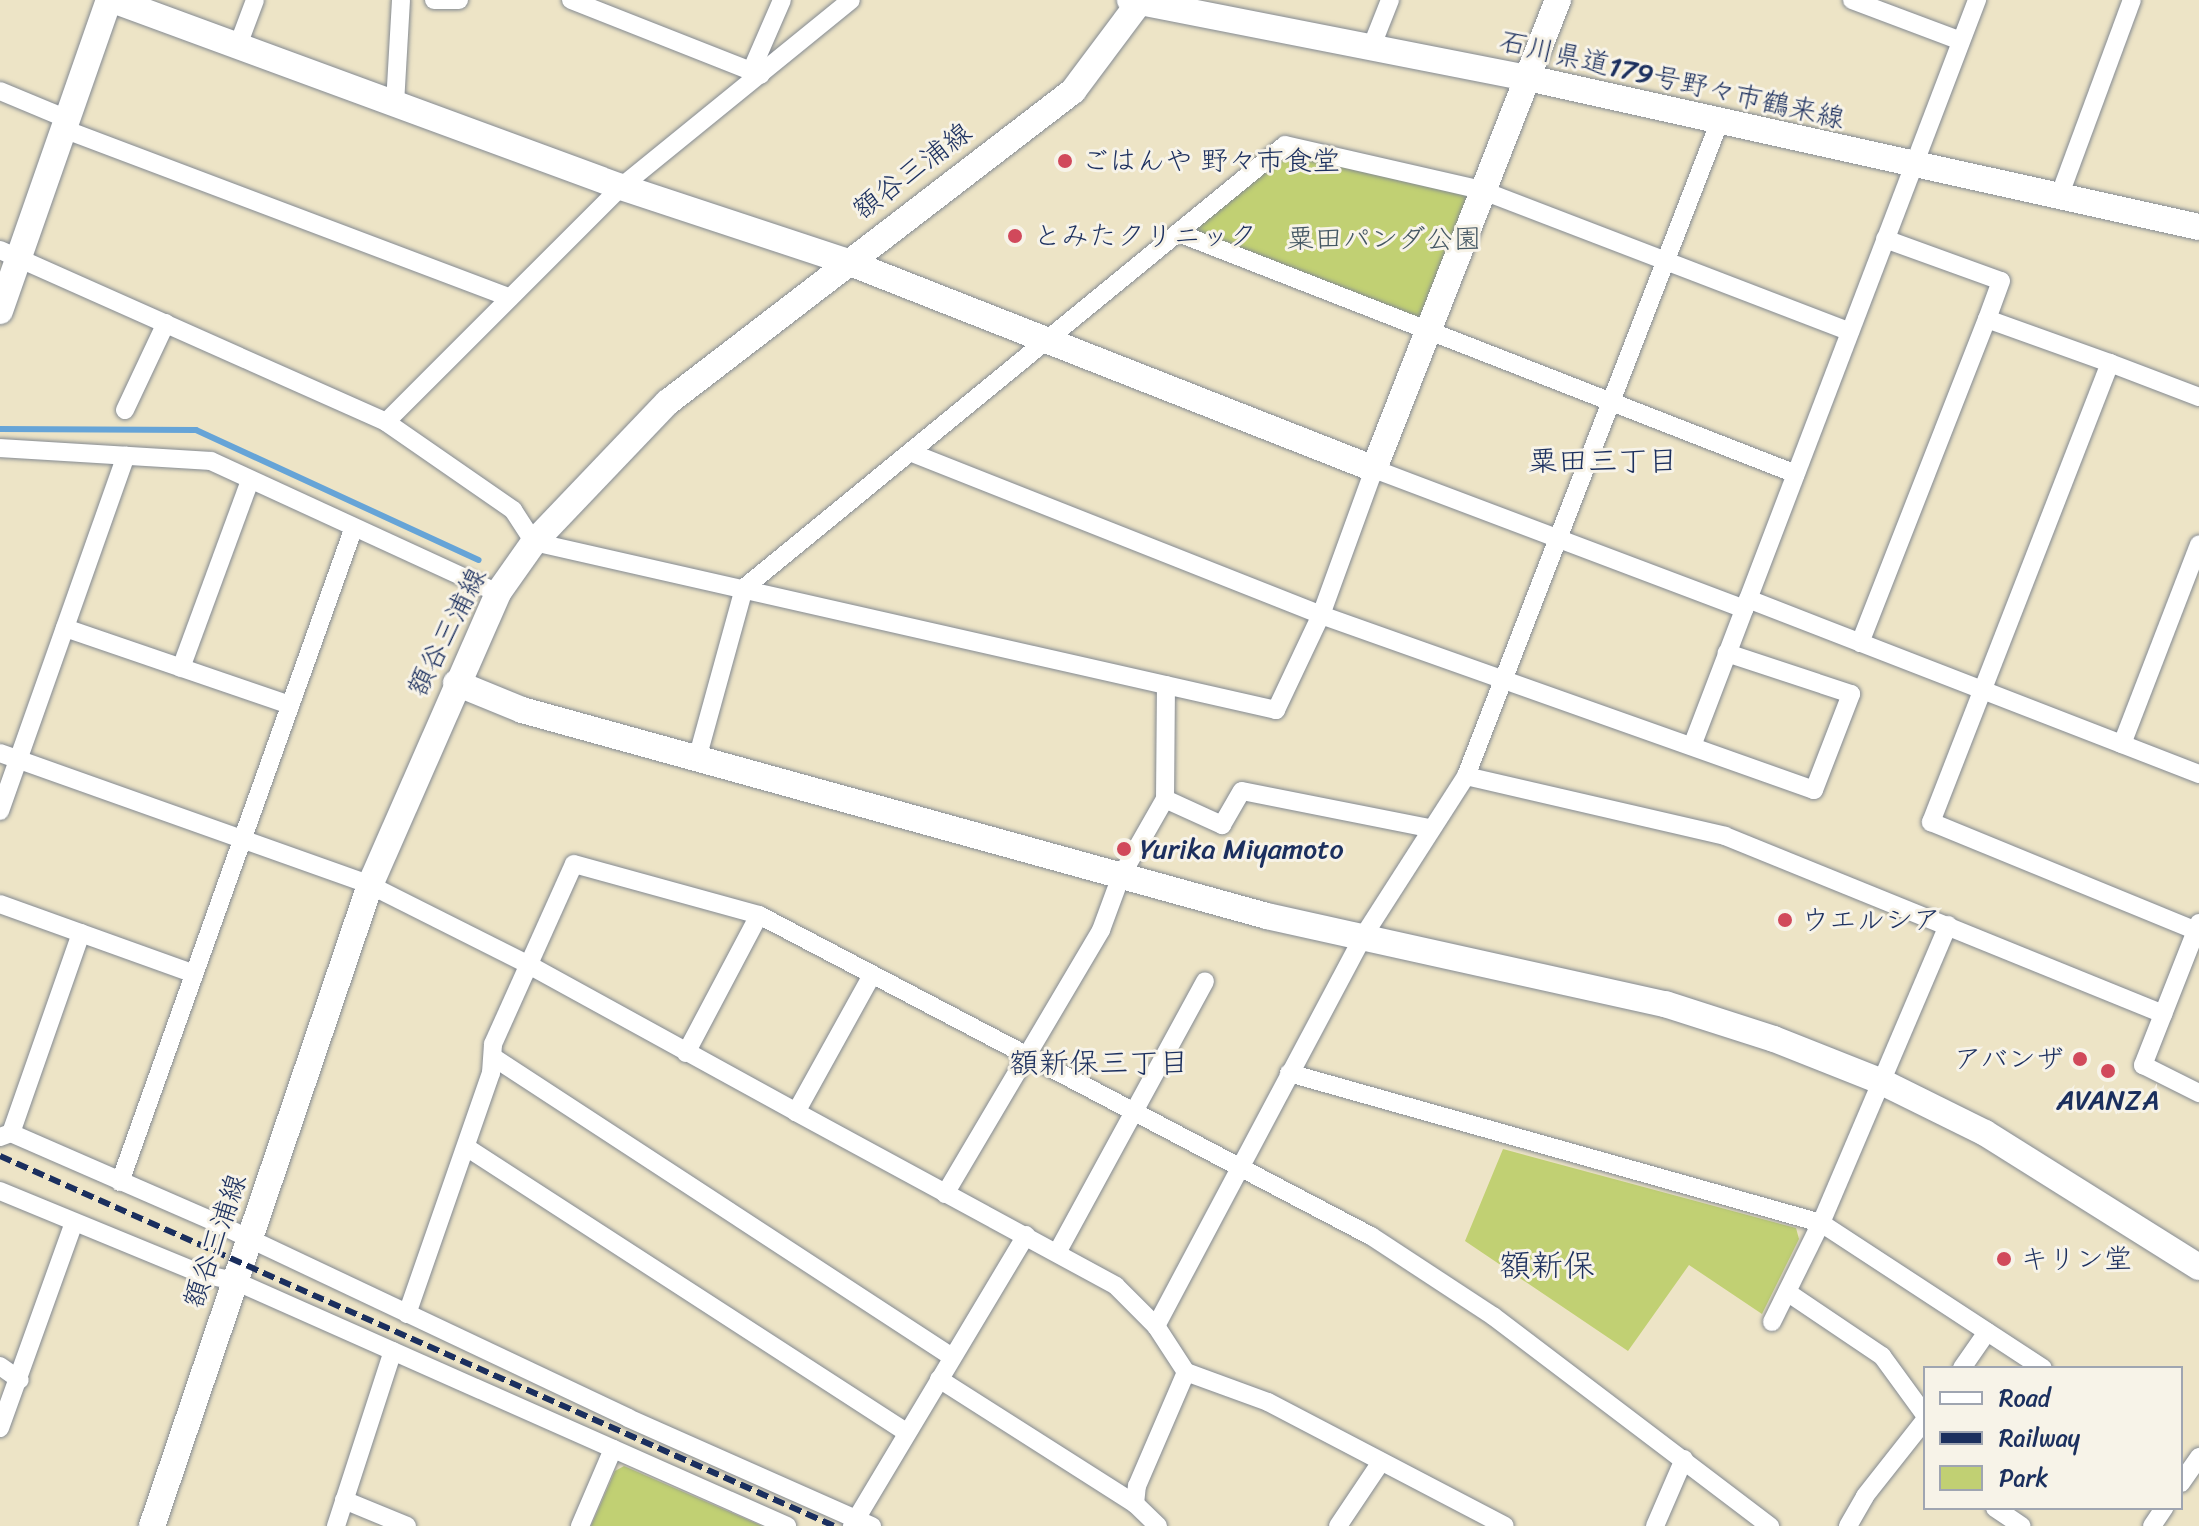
<!DOCTYPE html>
<meta charset="utf-8">
<style>
body{margin:0}
#map{position:relative;width:2199px;height:1526px;overflow:hidden;background:#ede4c6;font-family:Sriracha,"Klee One",sans-serif}
div>[style]{position:absolute}
[style*='--x']{left:calc(var(--x)*1px);top:calc(var(--y)*1px);width:calc(var(--w)*1px);rotate:calc(var(--a)*1deg)}
.green>*{inset:0;background:#c1d073}
.stream>*{height:6px;margin:-3px;padding:0 3px;transform-origin:3px;border-radius:3px;background:#66a4d7}
.roads{filter:drop-shadow(0 0 2px #848a92) drop-shadow(0 0 2px #848a92)}
.street>*{height:18px;margin:-9px;padding:0 9px;transform-origin:9px;border-radius:9px;background:#fff}
.secondary>*{height:26px;margin:-13px;padding:0 13px;transform-origin:13px;border-radius:13px;background:#fff}
.rail>*{height:6px;margin-top:-3px;transform-origin:0;background:repeating-linear-gradient(90deg,#1b2f5e 0 12px,transparent 0 18px)}
.dots>*{width:22px;height:22px;translate:-50% -50%;box-sizing:border-box;border:4px solid #f7f3e8;border-radius:50%}
span{translate:-50% -50%;white-space:nowrap;text-align:center;line-height:1.15;-webkit-text-stroke:6px #f7f3e8;paint-order:stroke}
.street-label{font-size:28px;color:#1b2f5e}
.poi-label{font-size:28px;color:#1b2f5e}
.left{translate:0 -50%;text-align:left}
.right{translate:-100% -50%;text-align:right}
.park-label{font-size:28px;color:#445763}
.neighbourhood-label{font-size:30px;color:#1b2f5e}
.quarter-label{font-size:32px;color:#1b2f5e}
.legend{position:absolute;left:1923px;top:1366px;width:260px;height:144px;box-sizing:border-box;background:#f7f3e8;border:2px solid #9fa5b1;margin:0;padding:10px 14px;list-style:none;font-size:24px;color:#1b2f5e}
.legend li{display:flex;align-items:center;gap:16px;height:40px}
.legend b{width:40px;border:2px solid #9fa5b1}
</style>
<div id="map">
<div class="green">
<div style="clip-path:polygon(1285px 145px,1481px 190px,1427px 330px,1181px 234px)"></div>
<div style="clip-path:polygon(1503px 1149px,1796px 1228px,1799px 1239px,1762px 1314px,1689px 1265px,1628px 1351px,1465px 1241px)"></div>
<div style="clip-path:polygon(624px 1466px,762px 1526px,591px 1526px,615px 1471px)"></div>
</div>
<div class="stream">
<div style="--x:0;--y:429;--w:196;--a:0.3"></div>
<div style="--x:196;--y:430;--w:311;--a:24.7"></div>
</div>
<div class="roads">
<div class="street">
<div style="--x:434;--y:0;--w:25;--a:0"></div>
<div style="--x:571;--y:0;--w:204;--a:21.5"></div>
<div style="--x:1852;--y:0;--w:116;--a:20.6"></div>
<div style="--x:237;--y:48;--w:51;--a:-69.4"></div>
<div style="--x:1371;--y:48;--w:52;--a:-68.4"></div>
<div style="--x:752;--y:69;--w:75;--a:-66.5"></div>
<div style="--x:0;--y:91;--w:70;--a:22.6"></div>
<div style="--x:395;--y:104;--w:104;--a:-86.7"></div>
<div style="--x:61;--y:128;--w:480;--a:20.7"></div>
<div style="--x:2059;--y:197;--w:210;--a:-69.7"></div>
<div style="--x:1181;--y:234;--w:660;--a:21.32"></div>
<div style="--x:1885;--y:239;--w:123;--a:19.9"></div>
<div style="--x:2001;--y:281;--w:40;--a:110.2"></div>
<div style="--x:1987;--y:319;--w:131;--a:19.7"></div>
<div style="--x:0;--y:250;--w:423;--a:24"></div>
<div style="--x:386;--y:422;--w:332;--a:-45"></div>
<div style="--x:621;--y:187;--w:296;--a:-39.1"></div>
<div style="--x:2199;--y:397;--w:95;--a:-159.1"></div>
<div style="--x:2110;--y:363;--w:493;--a:111.3"></div>
<div style="--x:1931;--y:822;--w:290;--a:22.3"></div>
<div style="--x:125;--y:410;--w:96;--a:-64.8"></div>
<div style="--x:386;--y:422;--w:155;--a:34.7"></div>
<div style="--x:513;--y:510;--w:38;--a:57"></div>
<div style="--x:534;--y:542;--w:761;--a:12.76"></div>
<div style="--x:1276;--y:710;--w:105;--a:-64.7"></div>
<div style="--x:1321;--y:615;--w:155;--a:-70"></div>
<div style="--x:1374;--y:469;--w:396;--a:20.7"></div>
<div style="--x:0;--y:448;--w:211;--a:3.5"></div>
<div style="--x:211;--y:461;--w:316;--a:24.7"></div>
<div style="--x:912;--y:453;--w:440;--a:21.6"></div>
<div style="--x:1321;--y:615;--w:523;--a:19.54"></div>
<div style="--x:1814;--y:790;--w:103;--a:-68.9"></div>
<div style="--x:1851;--y:694;--w:131;--a:-161.7"></div>
<div style="--x:1748;--y:599;--w:484;--a:21.2"></div>
<div style="--x:65;--y:628;--w:238;--a:18.9"></div>
<div style="--x:1860;--y:643;--w:348;--a:-68.6"></div>
<div style="--x:181;--y:668;--w:200;--a:-69.8"></div>
<div style="--x:2122;--y:744;--w:214;--a:-68.9"></div>
<div style="--x:1692;--y:746;--w:799;--a:-69.09"></div>
<div style="--x:0;--y:753;--w:393;--a:19.6"></div>
<div style="--x:370;--y:885;--w:178;--a:26.7"></div>
<div style="--x:529;--y:965;--w:305;--a:28.8"></div>
<div style="--x:697;--y:759;--w:177;--a:-74.6"></div>
<div style="--x:744;--y:588;--w:699;--a:-39.31"></div>
<div style="--x:1285;--y:145;--w:201;--a:12.9"></div>
<div style="--x:1481;--y:190;--w:395;--a:21"></div>
<div style="--x:1466;--y:776;--w:700;--a:-68.82"></div>
<div style="--x:1165;--y:799;--w:63;--a:24.5"></div>
<div style="--x:1222;--y:825;--w:39;--a:-60"></div>
<div style="--x:1242;--y:791;--w:191;--a:11.2"></div>
<div style="--x:0;--y:811;--w:377;--a:-70.5"></div>
<div style="--x:0;--y:904;--w:206;--a:19.8"></div>
<div style="--x:2199;--y:923;--w:153;--a:111.5"></div>
<div style="--x:2143;--y:1065;--w:63;--a:26.6"></div>
<div style="--x:872;--y:975;--w:157;--a:119"></div>
<div style="--x:796;--y:1112;--w:364;--a:28.5"></div>
<div style="--x:1116;--y:1286;--w:57;--a:45"></div>
<div style="--x:1156;--y:1326;--w:55;--a:56.9"></div>
<div style="--x:1186;--y:1372;--w:87;--a:20.1"></div>
<div style="--x:1268;--y:1402;--w:267;--a:27.6"></div>
<div style="--x:686;--y:1053;--w:156;--a:-62.1"></div>
<div style="--x:493;--y:1057;--w:548;--a:33.17"></div>
<div style="--x:1289;--y:1073;--w:553;--a:15.75"></div>
<div style="--x:1821;--y:1223;--w:265;--a:33.2"></div>
<div style="--x:11;--y:1133;--w:212;--a:-70.7"></div>
<div style="--x:0;--y:1137;--w:12;--a:-20"></div>
<div style="--x:11;--y:1133;--w:219;--a:23.6"></div>
<div style="--x:212;--y:1221;--w:460;--a:25.3"></div>
<div style="--x:628;--y:1418;--w:267;--a:23.9"></div>
<div style="--x:466;--y:1147;--w:524;--a:32.93"></div>
<div style="--x:120;--y:1182;--w:692;--a:-70.34"></div>
<div style="--x:0;--y:1191;--w:215;--a:22.4"></div>
<div style="--x:199;--y:1273;--w:37;--a:13"></div>
<div style="--x:235;--y:1281;--w:604;--a:23.93"></div>
<div style="--x:945;--y:1194;--w:307;--a:-59.4"></div>
<div style="--x:1101;--y:930;--w:58;--a:-69.7"></div>
<div style="--x:1121;--y:876;--w:89;--a:-60.3"></div>
<div style="--x:1165;--y:799;--w:114;--a:-89.5"></div>
<div style="--x:1058;--y:1251;--w:307;--a:-61.4"></div>
<div style="--x:1787;--y:1292;--w:115;--a:34"></div>
<div style="--x:1882;--y:1356;--w:73;--a:53.9"></div>
<div style="--x:407;--y:1314;--w:255;--a:-70.8"></div>
<div style="--x:491;--y:1073;--w:29;--a:-86"></div>
<div style="--x:493;--y:1044;--w:197;--a:-65.8"></div>
<div style="--x:574;--y:864;--w:192;--a:15.4"></div>
<div style="--x:759;--y:915;--w:691;--a:27.68"></div>
<div style="--x:1371;--y:1236;--w:146;--a:33.3"></div>
<div style="--x:1493;--y:1316;--w:348;--a:37.2"></div>
<div style="--x:1772;--y:1322;--w:110;--a:-63.7"></div>
<div style="--x:1821;--y:1223;--w:324;--a:-66.9"></div>
<div style="--x:1156;--y:1326;--w:443;--a:-62"></div>
<div style="--x:1364;--y:935;--w:189;--a:-57.3"></div>
<div style="--x:1466;--y:776;--w:266;--a:13"></div>
<div style="--x:1725;--y:836;--w:473;--a:22.1"></div>
<div style="--x:0;--y:1366;--w:24;--a:35"></div>
<div style="--x:1962;--y:1368;--w:44;--a:-55.2"></div>
<div style="--x:939;--y:1379;--w:232;--a:32.5"></div>
<div style="--x:0;--y:1428;--w:218;--a:-70.2"></div>
<div style="--x:2181;--y:1483;--w:32;--a:-55"></div>
<div style="--x:344;--y:1500;--w:68;--a:22.4"></div>
<div style="--x:1995;--y:1508;--w:32;--a:34"></div>
<div style="--x:336;--y:1526;--w:184;--a:-72"></div>
<div style="--x:580;--y:1526;--w:84;--a:-66.8"></div>
<div style="--x:852;--y:1526;--w:339;--a:-59.1"></div>
<div style="--x:1158;--y:1526;--w:32;--a:-136"></div>
<div style="--x:1135;--y:1504;--w:18;--a:-84"></div>
<div style="--x:1137;--y:1486;--w:124;--a:-66.7"></div>
<div style="--x:1338;--y:1526;--w:77;--a:-56.1"></div>
<div style="--x:1655;--y:1526;--w:73;--a:-66.6"></div>
<div style="--x:1848;--y:1526;--w:34;--a:-60"></div>
<div style="--x:1865;--y:1496;--w:97;--a:-51.7"></div>
<div style="--x:2152;--y:1526;--w:22;--a:-56"></div>
</div>
<div class="secondary">
<div style="--x:113;--y:0;--w:541;--a:20.21"></div>
<div style="--x:621;--y:187;--w:236;--a:18.3"></div>
<div style="--x:845;--y:261;--w:568;--a:21.46"></div>
<div style="--x:1374;--y:469;--w:504;--a:-68.58"></div>
<div style="--x:1130;--y:0;--w:406;--a:11.1"></div>
<div style="--x:1528;--y:78;--w:687;--a:12.52"></div>
<div style="--x:0;--y:311;--w:330;--a:-70.7"></div>
<div style="--x:456;--y:683;--w:71;--a:22.2"></div>
<div style="--x:522;--y:710;--w:773;--a:15.46"></div>
<div style="--x:1267;--y:916;--w:408;--a:12.5"></div>
<div style="--x:1665;--y:1004;--w:114;--a:17.8"></div>
<div style="--x:1774;--y:1039;--w:114;--a:21.6"></div>
<div style="--x:1880;--y:1081;--w:117;--a:26.3"></div>
<div style="--x:1985;--y:1133;--w:252;--a:32.1"></div>
<div style="--x:152;--y:1526;--w:677;--a:-71.22"></div>
<div style="--x:370;--y:885;--w:319;--a:-66.3"></div>
<div style="--x:498;--y:593;--w:62;--a:-54.8"></div>
<div style="--x:534;--y:542;--w:194;--a:-46.3"></div>
<div style="--x:668;--y:402;--w:511;--a:-37.52"></div>
<div style="--x:1073;--y:91;--w:114;--a:-53.2"></div>
</div>
</div>
<div class="rail">
<div style="--x:0;--y:1156;--w:912;--a:23.92"></div>
</div>
<div class="dots">
<div style="left:1065px;top:161px;background:#d1495b"></div>
<div style="left:1015px;top:236px;background:#d1495b"></div>
<div style="left:1124px;top:849px;background:#d1495b"></div>
<div style="left:1785px;top:920px;background:#d1495b"></div>
<div style="left:2080px;top:1059px;background:#d1495b"></div>
<div style="left:2108px;top:1071px;background:#d1495b"></div>
<div style="left:2004px;top:1259px;background:#d1495b"></div>
</div>
<div class="street-label">
<span style="left:1672px;top:80px;rotate:13deg">石川県道179号野々市鶴来線</span>
<span style="left:912px;top:171px;rotate:-37deg">額谷三浦線</span>
<span style="left:447px;top:632px;rotate:-63deg">額谷三浦線</span>
<span style="left:215px;top:1241px;rotate:-71deg">額谷三浦線</span>
</div>
<div class="poi-label">
<span class="left" style="left:1081px;top:161px">ごはんや 野々市食堂</span>
<span class="left" style="left:1033px;top:236px">とみたクリニック</span>
<span class="left" style="left:1140px;top:849px">Yurika Miyamoto</span>
<span class="left" style="left:1801px;top:920px">ウエルシア</span>
<span class="right" style="left:2064px;top:1059px">アバンザ</span>
<span style="left:2108px;top:1100px">AVANZA</span>
<span class="left" style="left:2020px;top:1259px">キリン堂</span>
</div>
<div class="park-label">
<span style="left:1384px;top:239px">粟田パンダ公園</span>
</div>
<div class="neighbourhood-label">
<span style="left:1603px;top:461px">粟田三丁目</span>
<span style="left:1099px;top:1063px">額新保三丁目</span>
</div>
<div class="quarter-label">
<span style="left:1547px;top:1266px">額新保</span>
</div>
<ul class="legend">
<li><b style="height:10px;background:#fff"></b>Road</li>
<li><b style="height:10px;background:#1b2f5e"></b>Railway</li>
<li><b style="height:22px;background:#c1d073"></b>Park</li>
</ul>
</div>
